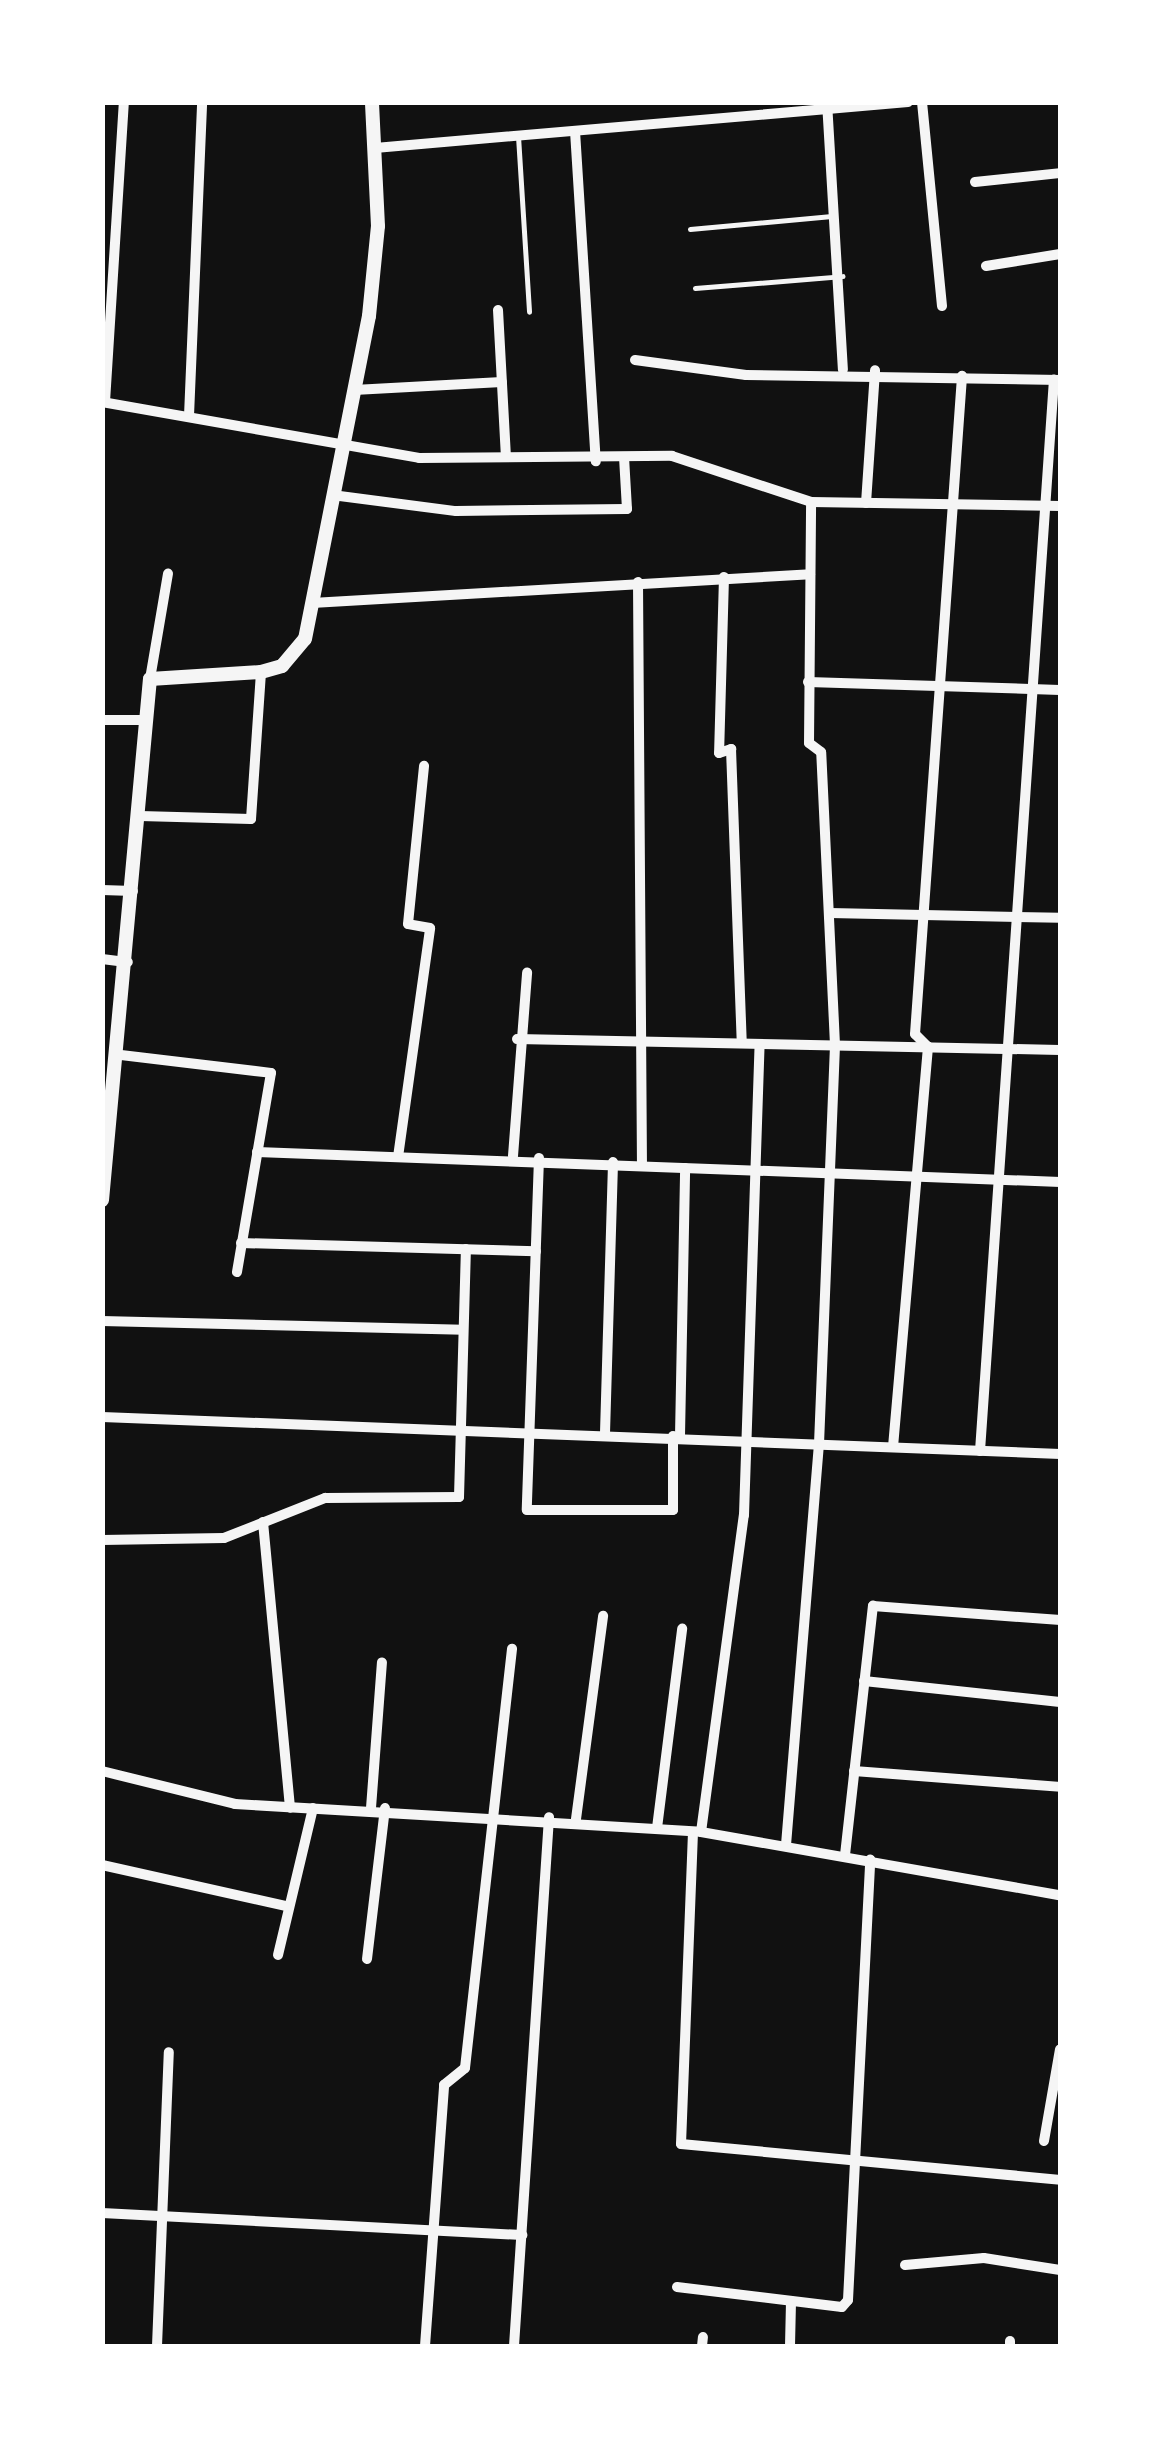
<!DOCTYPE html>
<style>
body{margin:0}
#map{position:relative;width:1163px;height:2449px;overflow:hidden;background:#111;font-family:"Asap Condensed",sans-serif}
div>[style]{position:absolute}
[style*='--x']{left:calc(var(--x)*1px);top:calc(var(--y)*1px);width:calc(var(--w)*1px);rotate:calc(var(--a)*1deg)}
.service>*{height:5px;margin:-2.5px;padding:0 2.5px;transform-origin:2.5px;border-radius:2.5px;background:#f5f5f5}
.minor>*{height:10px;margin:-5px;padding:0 5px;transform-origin:5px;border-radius:5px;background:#f5f5f5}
.tertiary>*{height:14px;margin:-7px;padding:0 7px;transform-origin:7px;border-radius:7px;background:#f5f5f5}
span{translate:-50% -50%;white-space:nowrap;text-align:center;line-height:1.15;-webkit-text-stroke:8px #fff;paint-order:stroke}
.frame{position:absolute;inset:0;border:105px solid #fff;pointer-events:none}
</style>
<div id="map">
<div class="service">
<div style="--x:518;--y:136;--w:176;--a:86.4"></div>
<div style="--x:690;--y:229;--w:145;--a:-5.2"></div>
<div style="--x:695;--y:288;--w:148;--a:-4.6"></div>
</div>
<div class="minor">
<div style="--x:827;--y:102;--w:268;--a:86.6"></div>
<div style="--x:922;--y:102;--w:205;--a:84.4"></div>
<div style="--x:575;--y:131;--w:331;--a:86.4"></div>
<div style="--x:375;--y:148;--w:535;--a:-4.93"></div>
<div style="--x:975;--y:182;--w:85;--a:-6"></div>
<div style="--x:986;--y:266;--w:75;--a:-9.2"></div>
<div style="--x:498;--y:310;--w:147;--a:86.9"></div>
<div style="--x:635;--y:360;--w:112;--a:7.7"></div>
<div style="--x:746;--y:375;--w:314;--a:0.9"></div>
<div style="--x:354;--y:390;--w:148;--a:-3.1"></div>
<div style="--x:102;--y:402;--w:322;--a:10"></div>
<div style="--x:419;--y:458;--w:253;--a:-0.5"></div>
<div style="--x:672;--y:456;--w:146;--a:18.3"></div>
<div style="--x:811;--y:502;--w:249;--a:0.9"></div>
<div style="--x:105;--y:402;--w:301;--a:-86.4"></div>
<div style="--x:189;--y:416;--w:314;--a:-87.6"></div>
<div style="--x:332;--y:495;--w:125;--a:7.4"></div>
<div style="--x:456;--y:511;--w:171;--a:-0.7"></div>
<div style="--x:627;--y:509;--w:52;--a:-93.3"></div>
<div style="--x:866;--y:503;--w:133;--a:-86.1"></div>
<div style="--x:724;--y:577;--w:176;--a:91.6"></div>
<div style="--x:719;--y:753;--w:13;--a:-18"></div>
<div style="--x:731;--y:749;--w:294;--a:87.9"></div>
<div style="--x:638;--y:582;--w:582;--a:89.61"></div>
<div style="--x:312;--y:603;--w:499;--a:-3.3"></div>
<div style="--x:150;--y:679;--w:107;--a:-80.3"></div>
<div style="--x:808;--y:682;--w:252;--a:1.8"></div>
<div style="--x:102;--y:720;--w:45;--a:0"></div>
<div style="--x:140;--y:816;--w:111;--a:1.5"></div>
<div style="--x:251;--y:819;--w:147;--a:-86.1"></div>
<div style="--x:102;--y:890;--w:31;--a:2"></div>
<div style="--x:830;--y:913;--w:230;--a:1.2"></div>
<div style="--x:102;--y:959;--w:26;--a:7"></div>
<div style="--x:517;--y:1039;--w:543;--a:1.16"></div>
<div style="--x:121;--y:1055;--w:151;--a:6.8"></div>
<div style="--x:271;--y:1073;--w:202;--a:99.7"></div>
<div style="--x:257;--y:1152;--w:804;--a:2.14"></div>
<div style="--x:513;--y:1156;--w:184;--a:-85.6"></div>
<div style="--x:398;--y:1157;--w:231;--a:-82"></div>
<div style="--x:430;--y:928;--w:22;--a:-170"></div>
<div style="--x:408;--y:924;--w:159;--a:-84.2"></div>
<div style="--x:539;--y:1158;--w:352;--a:92"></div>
<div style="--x:527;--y:1510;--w:146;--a:0"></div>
<div style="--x:673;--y:1510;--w:74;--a:-90"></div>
<div style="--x:241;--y:1243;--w:295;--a:1.6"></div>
<div style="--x:102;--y:1321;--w:361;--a:1.4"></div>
<div style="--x:102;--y:1417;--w:959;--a:2.21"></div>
<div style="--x:605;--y:1433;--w:271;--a:-88.3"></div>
<div style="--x:680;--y:1436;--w:268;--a:-88.9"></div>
<div style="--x:893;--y:1447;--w:402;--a:-85"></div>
<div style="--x:928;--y:1047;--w:18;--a:-135"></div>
<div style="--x:915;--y:1034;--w:660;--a:-85.91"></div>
<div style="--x:980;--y:1451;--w:1074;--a:-86.05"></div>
<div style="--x:263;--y:1522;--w:287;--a:84.6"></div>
<div style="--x:102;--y:1540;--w:122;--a:-0.9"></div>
<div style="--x:224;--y:1538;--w:109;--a:-21.6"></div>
<div style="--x:325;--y:1498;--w:134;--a:-0.4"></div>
<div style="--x:459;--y:1497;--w:248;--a:-88.4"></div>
<div style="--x:864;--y:1681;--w:197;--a:6.1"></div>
<div style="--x:102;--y:1771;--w:137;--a:13.9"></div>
<div style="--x:235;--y:1804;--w:467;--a:3.4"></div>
<div style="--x:701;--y:1832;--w:364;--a:10"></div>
<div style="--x:854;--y:1771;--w:207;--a:4.4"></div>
<div style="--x:371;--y:1808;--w:146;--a:-85.7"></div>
<div style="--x:576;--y:1819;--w:205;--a:-82.4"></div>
<div style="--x:657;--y:1828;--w:201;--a:-82.8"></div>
<div style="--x:693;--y:1832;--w:312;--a:92.2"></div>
<div style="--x:681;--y:2144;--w:381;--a:5.4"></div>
<div style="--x:701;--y:1832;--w:320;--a:-82.3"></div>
<div style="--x:744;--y:1515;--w:470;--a:-88.1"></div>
<div style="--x:786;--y:1845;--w:402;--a:-85.3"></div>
<div style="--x:819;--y:1444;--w:399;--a:-87.7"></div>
<div style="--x:835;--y:1045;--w:293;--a:-92.7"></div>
<div style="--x:821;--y:752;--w:15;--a:-143"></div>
<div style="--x:809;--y:743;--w:241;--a:-89.5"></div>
<div style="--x:845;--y:1855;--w:251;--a:-83.6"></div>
<div style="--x:873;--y:1606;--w:188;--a:4.3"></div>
<div style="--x:102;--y:1865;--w:189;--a:12.6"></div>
<div style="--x:278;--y:1955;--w:151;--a:-76.6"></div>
<div style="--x:367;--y:1959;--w:152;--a:-83.2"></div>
<div style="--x:1044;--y:2141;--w:93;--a:-80.1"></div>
<div style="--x:102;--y:2213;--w:421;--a:3"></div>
<div style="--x:905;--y:2265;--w:79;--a:-5.1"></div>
<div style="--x:984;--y:2258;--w:77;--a:9"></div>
<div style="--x:677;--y:2287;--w:166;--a:6.9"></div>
<div style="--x:842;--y:2307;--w:9;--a:-49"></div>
<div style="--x:848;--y:2300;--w:441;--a:-87.1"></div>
<div style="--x:1010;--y:2341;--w:5;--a:90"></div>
<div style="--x:157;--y:2346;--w:294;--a:-87.7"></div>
<div style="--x:425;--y:2346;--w:262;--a:-85.8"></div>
<div style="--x:444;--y:2085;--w:27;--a:-39"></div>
<div style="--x:465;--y:2068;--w:422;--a:-83.6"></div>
<div style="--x:514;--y:2346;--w:530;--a:-86.21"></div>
<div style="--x:702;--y:2346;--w:9;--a:-84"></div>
<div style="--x:790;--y:2346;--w:45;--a:-88.7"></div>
</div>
<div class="tertiary">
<div style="--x:102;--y:1200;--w:523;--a:-84.74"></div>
<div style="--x:150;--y:679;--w:111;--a:-3.6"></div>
<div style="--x:261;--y:672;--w:22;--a:-16"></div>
<div style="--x:282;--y:666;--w:35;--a:-50"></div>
<div style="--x:305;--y:639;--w:329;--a:-78.8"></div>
<div style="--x:369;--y:316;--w:90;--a:-84.3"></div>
<div style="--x:378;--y:226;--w:124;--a:-92.8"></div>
</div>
<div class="frame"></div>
</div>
